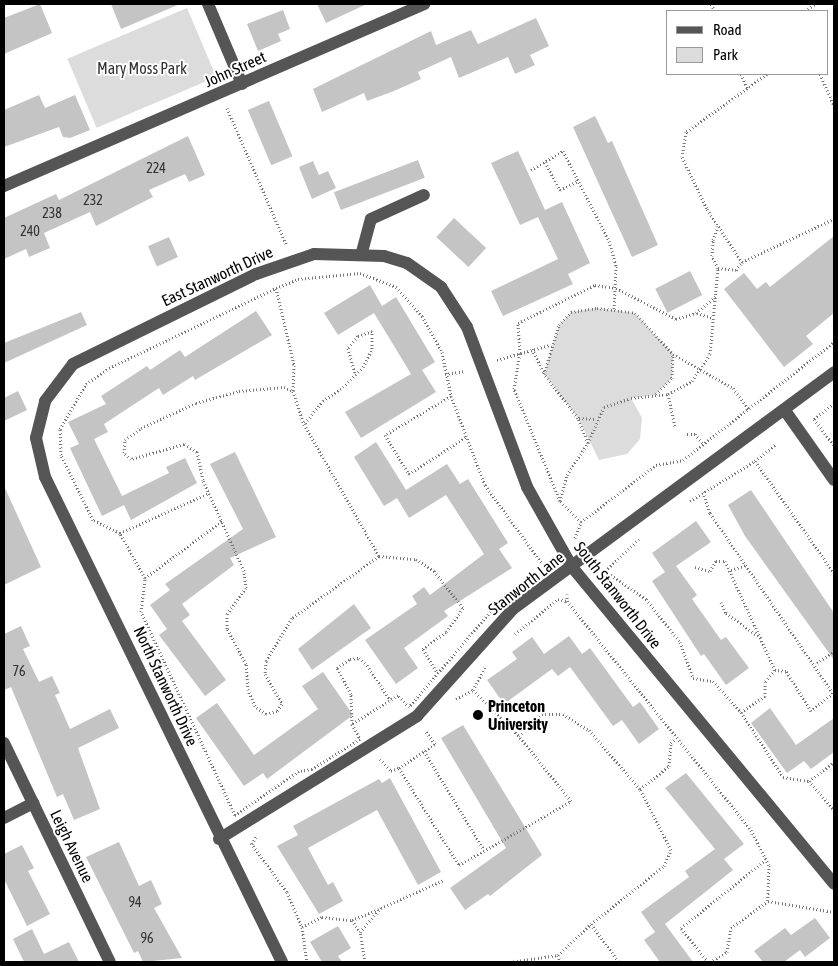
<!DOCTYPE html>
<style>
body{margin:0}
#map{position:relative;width:838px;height:966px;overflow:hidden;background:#fff;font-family:"Asap Condensed",sans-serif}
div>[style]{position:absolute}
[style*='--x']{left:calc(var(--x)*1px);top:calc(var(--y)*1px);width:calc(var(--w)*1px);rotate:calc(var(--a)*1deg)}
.green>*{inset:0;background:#dcdcdc;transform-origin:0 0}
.building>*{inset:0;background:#c4c4c4;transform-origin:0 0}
.path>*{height:3px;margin-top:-1.5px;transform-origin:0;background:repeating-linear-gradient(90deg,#777 0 1px,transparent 0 3.5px)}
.minor>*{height:12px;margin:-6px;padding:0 6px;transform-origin:6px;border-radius:6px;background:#555}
.dots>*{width:14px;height:14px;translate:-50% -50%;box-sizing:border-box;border:2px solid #fff;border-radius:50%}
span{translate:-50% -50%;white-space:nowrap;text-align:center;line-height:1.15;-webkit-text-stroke:4px #fff;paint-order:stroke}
.number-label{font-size:14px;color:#313131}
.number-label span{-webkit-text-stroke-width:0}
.park-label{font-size:16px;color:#333}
.street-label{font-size:16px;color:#000}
.poi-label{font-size:16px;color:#000;font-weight:700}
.left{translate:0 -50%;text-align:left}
.frame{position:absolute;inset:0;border:5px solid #000;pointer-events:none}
.legend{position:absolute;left:666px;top:10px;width:162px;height:65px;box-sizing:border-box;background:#fff;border:1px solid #999;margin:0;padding:6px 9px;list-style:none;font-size:15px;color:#000}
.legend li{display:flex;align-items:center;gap:10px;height:25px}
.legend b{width:25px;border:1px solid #999}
</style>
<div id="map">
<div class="green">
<div style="left:187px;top:8px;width:75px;height:130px;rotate:67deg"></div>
<div style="clip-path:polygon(597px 308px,635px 313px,673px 354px,672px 378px,655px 395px,631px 398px,642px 418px,640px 439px,627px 454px,599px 460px,578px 418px,544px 374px,559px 325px,571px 312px)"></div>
</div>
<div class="building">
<div style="clip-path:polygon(40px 4px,52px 33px,4px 54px,4px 18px)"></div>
<div style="clip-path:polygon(111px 4px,180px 4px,121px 29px)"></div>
<div style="clip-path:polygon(317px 4px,367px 4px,326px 23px)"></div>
<div style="clip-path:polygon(283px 10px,290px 29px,278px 34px,281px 41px,258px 51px,247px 24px)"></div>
<div style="clip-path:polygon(536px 18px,549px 46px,530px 55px,535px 65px,515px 74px,508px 57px,459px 78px,451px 57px,418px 72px,421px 79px,394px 91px,367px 101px,364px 93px,322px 112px,313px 89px,431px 31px,436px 45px,471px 30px,478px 44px)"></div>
<div style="clip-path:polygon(39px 95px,45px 108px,75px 95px,90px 130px,70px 138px,63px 137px,59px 127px,4px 147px,4px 110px)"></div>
<div style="left:269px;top:101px;width:60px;height:23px;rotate:67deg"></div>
<div style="clip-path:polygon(595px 116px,608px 143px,612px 141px,658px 245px,632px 257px,573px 127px)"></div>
<div style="clip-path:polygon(188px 136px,205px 175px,189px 182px,185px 174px,149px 190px,153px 197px,96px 226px,90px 212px,44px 233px,50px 248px,29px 257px,26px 249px,4px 259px,4px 218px,56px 194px,59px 200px)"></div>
<div style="clip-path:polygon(518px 151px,545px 210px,562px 202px,590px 263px,568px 274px,573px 284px,503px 316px,491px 291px,558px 259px,538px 217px,520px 225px,491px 163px)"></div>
<div style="left:418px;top:160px;width:19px;height:90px;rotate:69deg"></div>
<div style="clip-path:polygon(313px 161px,319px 175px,328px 171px,336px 188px,312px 199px,299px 167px)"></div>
<div style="left:454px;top:218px;width:44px;height:26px;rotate:43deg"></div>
<div style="clip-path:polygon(834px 236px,834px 313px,806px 336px,813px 344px,784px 367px,724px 289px,744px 273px,757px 289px,766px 282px,770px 287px)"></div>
<div style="left:169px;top:237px;width:22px;height:23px;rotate:66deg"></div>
<div style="left:690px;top:271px;width:27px;height:39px;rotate:63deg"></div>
<div style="clip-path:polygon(370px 285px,382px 306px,396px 297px,435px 362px,422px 370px,436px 392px,361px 438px,345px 412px,411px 374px,374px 313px,338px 335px,324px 313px)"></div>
<div style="clip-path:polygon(256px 311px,272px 335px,195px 380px,193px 376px,163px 395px,159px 388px,104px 424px,108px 432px,94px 439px,122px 496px,169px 473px,166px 467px,185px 458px,197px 483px,131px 520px,124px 505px,102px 516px,70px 448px,79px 444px,68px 422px,106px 404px,101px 396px,147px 366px,150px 370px,180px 350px,185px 357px)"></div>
<div style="clip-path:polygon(81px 312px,87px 325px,4px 363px,4px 343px)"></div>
<div style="clip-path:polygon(18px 391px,27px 410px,4px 421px,4px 398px)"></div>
<div style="clip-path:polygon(376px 442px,406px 490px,447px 464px,460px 484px,468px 479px,508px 543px,499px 549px,512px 568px,444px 611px,448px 616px,404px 648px,418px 668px,396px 684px,365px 640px,417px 604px,412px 596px,424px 587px,430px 595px,484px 554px,446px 495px,409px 518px,397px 498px,384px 506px,354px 457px)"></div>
<div style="clip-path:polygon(235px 452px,276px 537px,230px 558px,234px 565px,182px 604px,190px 615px,182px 621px,226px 680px,205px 696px,159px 635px,167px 629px,150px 605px,170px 590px,165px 584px,243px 529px,210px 464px)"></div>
<div style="clip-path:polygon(4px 486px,41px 567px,4px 585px)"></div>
<div style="clip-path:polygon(751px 490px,834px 613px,834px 660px,745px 536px,728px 505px)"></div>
<div style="clip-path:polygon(696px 521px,711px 542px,676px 566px,697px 595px,692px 599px,721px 640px,726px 637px,749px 668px,726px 685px,704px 654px,701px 656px,652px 581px,665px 572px,652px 553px)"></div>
<div style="clip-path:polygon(354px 604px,371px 628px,312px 670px,298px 649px)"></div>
<div style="clip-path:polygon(21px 626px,30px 646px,23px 649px,39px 682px,52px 676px,60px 693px,55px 695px,70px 729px,110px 709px,119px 728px,78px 748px,100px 809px,74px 820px,63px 794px,57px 797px,11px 687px,4px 690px,4px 634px)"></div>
<div style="clip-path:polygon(569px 636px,582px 654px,590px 648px,633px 707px,640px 702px,659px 729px,639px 744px,622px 720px,613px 726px,570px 667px,558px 676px,552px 669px,504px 704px,487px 680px,517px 659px,512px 652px,532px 637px,544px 654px)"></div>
<div style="clip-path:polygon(323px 672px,353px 715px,267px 779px,263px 773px,244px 786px,196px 718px,217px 703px,254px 755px,318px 709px,302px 686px)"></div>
<div style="clip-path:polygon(770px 708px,796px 745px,834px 718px,834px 752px,811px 769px,804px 761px,787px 773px,751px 723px)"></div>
<div style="clip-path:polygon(463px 725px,542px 855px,490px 896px,488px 894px,465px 910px,450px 888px,506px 848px,441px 738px)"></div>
<div style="clip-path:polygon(686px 773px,744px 844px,724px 859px,733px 870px,665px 924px,693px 962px,660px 962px,644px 940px,655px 932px,641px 912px,689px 877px,685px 871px,715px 849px,665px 788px)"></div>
<div style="clip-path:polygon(390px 778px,441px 872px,418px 885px,377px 810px,308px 848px,328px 885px,333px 882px,343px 901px,319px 914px,277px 846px,298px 835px,293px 826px,379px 779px,382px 783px)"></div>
<div style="clip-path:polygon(119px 842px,139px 886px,151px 880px,162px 904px,154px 908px,182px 958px,143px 962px,138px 951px,134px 953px,86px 857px)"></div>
<div style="clip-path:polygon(22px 845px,34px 868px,28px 871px,50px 914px,27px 926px,4px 879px,4px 854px)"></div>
<div style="clip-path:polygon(815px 918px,830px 938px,805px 957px,800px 950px,784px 962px,763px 962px,754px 951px,785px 928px,791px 935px)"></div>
<div style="clip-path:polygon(338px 926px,351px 948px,338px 956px,342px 962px,322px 962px,310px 942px)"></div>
<div style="clip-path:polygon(32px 929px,44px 954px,69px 942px,79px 962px,24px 962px,13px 939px)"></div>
</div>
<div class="path">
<div style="--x:711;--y:4;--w:8;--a:60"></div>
<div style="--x:805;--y:11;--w:12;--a:-35"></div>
<div style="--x:741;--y:74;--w:17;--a:66"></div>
<div style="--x:767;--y:74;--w:100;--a:144.4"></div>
<div style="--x:686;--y:132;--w:25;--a:99"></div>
<div style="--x:682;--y:157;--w:58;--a:64.3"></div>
<div style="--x:707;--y:209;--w:64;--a:56.6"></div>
<div style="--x:742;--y:262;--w:102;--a:-25.1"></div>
<div style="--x:820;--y:74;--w:34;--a:66"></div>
<div style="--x:227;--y:108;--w:150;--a:66.5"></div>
<div style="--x:545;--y:162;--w:32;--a:62"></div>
<div style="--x:560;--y:190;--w:20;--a:-27"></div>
<div style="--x:531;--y:170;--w:37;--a:-31"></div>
<div style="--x:563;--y:151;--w:101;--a:62.9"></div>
<div style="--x:609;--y:241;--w:26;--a:74"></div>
<div style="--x:616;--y:266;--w:44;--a:92.6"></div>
<div style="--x:718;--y:268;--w:18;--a:6"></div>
<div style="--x:736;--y:270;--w:10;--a:-53"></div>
<div style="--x:360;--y:273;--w:39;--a:21"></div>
<div style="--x:396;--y:287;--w:39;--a:48"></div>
<div style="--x:422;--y:316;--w:41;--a:60.9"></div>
<div style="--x:442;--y:352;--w:45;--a:78.4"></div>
<div style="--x:451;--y:396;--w:95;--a:69.1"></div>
<div style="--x:485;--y:485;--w:104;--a:54"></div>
<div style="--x:546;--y:569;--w:53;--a:146.6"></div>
<div style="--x:502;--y:598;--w:143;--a:130.5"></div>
<div style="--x:409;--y:707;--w:16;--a:-133"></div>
<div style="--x:398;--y:695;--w:54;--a:147.8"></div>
<div style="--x:352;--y:724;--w:17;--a:62"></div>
<div style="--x:360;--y:739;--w:57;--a:148"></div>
<div style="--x:312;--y:769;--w:13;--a:171"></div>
<div style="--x:299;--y:771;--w:78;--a:145.5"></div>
<div style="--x:235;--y:815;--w:224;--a:-114.8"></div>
<div style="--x:141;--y:612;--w:34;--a:-83"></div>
<div style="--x:145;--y:578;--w:51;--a:-119.1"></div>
<div style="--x:120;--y:533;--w:30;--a:-154"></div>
<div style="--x:93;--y:520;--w:72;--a:-116.2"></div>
<div style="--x:61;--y:455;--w:26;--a:-92"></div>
<div style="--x:60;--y:429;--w:52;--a:-60"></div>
<div style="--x:86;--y:384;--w:28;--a:-35"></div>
<div style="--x:109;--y:368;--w:185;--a:-25.6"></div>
<div style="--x:276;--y:288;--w:24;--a:-22"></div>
<div style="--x:298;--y:279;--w:62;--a:-5.5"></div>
<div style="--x:276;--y:288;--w:79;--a:76.8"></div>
<div style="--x:294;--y:365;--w:26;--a:92"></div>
<div style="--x:293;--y:391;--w:35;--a:72"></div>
<div style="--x:304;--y:424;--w:152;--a:60.4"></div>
<div style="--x:379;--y:556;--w:107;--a:144.5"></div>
<div style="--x:292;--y:618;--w:50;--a:121.2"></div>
<div style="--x:266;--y:661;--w:13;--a:94"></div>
<div style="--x:265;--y:674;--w:34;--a:60"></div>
<div style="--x:282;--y:704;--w:9;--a:126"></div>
<div style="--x:277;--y:711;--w:11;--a:165"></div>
<div style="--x:266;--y:714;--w:14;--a:-144"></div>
<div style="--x:255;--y:706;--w:17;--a:-114"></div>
<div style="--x:248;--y:690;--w:26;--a:-94"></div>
<div style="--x:246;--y:664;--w:40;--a:-118"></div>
<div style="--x:227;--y:629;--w:15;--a:-90"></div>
<div style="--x:227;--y:614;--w:32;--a:-54"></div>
<div style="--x:246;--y:588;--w:17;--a:-97"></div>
<div style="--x:244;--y:571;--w:100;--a:-114.3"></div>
<div style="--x:203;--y:480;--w:29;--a:-102"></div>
<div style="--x:197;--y:452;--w:15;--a:-148"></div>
<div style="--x:184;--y:444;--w:55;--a:164.2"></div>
<div style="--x:131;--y:459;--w:9;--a:-139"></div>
<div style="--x:124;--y:453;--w:13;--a:-86"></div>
<div style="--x:125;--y:440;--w:20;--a:-37"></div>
<div style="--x:141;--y:428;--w:60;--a:-24.4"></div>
<div style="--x:196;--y:403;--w:45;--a:-15.6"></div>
<div style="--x:239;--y:391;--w:45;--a:-5.1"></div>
<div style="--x:284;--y:387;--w:10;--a:24"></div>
<div style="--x:697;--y:313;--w:16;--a:18"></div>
<div style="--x:532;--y:349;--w:27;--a:63"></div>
<div style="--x:497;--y:360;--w:55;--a:-15.8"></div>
<div style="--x:445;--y:374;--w:21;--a:-8"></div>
<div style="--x:656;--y:394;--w:23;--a:-45"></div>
<div style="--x:672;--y:378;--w:23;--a:-88"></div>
<div style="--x:668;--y:394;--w:33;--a:78"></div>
<div style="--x:451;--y:396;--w:77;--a:149.4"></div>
<div style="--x:385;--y:435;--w:46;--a:58.4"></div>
<div style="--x:409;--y:474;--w:68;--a:-33"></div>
<div style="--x:834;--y:403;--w:26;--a:141"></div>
<div style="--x:814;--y:419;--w:34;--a:53"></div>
<div style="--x:579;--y:418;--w:16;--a:4"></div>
<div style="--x:305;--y:423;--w:28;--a:-51"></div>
<div style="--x:323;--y:401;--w:24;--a:-35"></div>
<div style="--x:343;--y:387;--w:28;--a:-45"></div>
<div style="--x:363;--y:367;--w:20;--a:-63"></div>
<div style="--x:372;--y:349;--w:18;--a:-90"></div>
<div style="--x:372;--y:331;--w:15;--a:160"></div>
<div style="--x:358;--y:336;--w:16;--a:130"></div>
<div style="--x:348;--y:348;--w:28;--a:75"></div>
<div style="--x:687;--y:434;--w:8;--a:0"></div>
<div style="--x:695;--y:434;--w:13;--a:51"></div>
<div style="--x:588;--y:443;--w:39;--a:-66"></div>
<div style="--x:604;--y:407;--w:28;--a:-18"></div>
<div style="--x:631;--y:398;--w:37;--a:-6"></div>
<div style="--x:668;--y:394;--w:27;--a:-28"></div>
<div style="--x:692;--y:381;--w:32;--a:-56"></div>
<div style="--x:710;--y:354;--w:86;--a:-84.7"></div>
<div style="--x:718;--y:268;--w:13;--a:-117"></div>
<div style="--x:712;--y:256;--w:16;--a:-86"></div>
<div style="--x:713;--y:240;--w:15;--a:-70"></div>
<div style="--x:755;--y:461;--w:27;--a:-39"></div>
<div style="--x:703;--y:492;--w:22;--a:72"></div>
<div style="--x:710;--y:513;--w:218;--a:55.7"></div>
<div style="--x:833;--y:693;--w:28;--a:141"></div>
<div style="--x:811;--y:711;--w:47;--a:-122"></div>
<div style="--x:786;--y:671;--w:11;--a:-175"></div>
<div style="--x:775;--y:670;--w:16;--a:130"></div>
<div style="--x:765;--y:682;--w:14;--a:90"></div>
<div style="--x:765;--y:696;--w:29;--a:146"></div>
<div style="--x:741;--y:712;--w:77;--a:57.1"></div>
<div style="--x:783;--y:777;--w:26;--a:9"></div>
<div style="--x:809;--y:781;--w:38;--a:49"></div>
<div style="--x:560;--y:501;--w:121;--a:-112.3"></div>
<div style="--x:514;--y:389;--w:36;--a:-81"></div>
<div style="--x:520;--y:353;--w:30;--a:-94"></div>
<div style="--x:518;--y:323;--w:86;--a:-26.3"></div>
<div style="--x:595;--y:285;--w:21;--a:8"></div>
<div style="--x:616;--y:288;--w:68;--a:27.3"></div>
<div style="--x:676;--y:319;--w:21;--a:-17"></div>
<div style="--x:696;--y:313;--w:26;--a:-40"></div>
<div style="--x:690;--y:501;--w:76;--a:-31.6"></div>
<div style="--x:755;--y:461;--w:137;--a:54.8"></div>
<div style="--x:581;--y:522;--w:30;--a:-135"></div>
<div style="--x:560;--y:501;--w:27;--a:-75"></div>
<div style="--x:567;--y:475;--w:38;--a:-57"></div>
<div style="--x:588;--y:443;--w:27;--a:-112"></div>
<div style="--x:578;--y:418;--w:56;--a:-127.7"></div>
<div style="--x:544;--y:374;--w:51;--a:-73"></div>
<div style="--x:559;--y:325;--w:18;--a:-47"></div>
<div style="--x:571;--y:312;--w:26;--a:-9"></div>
<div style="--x:597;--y:308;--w:38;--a:7"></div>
<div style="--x:635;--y:313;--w:56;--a:47.2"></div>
<div style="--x:673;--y:354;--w:69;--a:29.5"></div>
<div style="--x:733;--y:388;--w:26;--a:53"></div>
<div style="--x:120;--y:533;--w:98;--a:-24.2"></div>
<div style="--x:575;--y:538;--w:17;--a:-69"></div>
<div style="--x:581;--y:522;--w:94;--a:-37.2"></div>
<div style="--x:656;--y:465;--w:27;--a:-10"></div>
<div style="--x:683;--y:460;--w:192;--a:-38"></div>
<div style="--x:639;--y:539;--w:47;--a:136.7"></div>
<div style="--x:605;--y:571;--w:50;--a:34.3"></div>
<div style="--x:646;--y:599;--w:55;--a:51.7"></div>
<div style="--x:680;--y:642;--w:38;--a:70"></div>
<div style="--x:693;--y:678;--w:20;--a:9"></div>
<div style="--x:713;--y:681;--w:42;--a:47.9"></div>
<div style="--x:379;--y:556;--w:37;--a:5"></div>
<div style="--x:416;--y:559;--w:22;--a:34"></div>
<div style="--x:434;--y:571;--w:47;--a:51.9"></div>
<div style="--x:463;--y:608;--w:29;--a:125"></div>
<div style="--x:446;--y:632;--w:29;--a:144"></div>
<div style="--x:423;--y:649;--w:26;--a:59"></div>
<div style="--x:695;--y:567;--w:16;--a:15"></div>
<div style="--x:710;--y:571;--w:12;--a:-59"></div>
<div style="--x:716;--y:561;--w:9;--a:0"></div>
<div style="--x:725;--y:561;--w:120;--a:65.4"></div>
<div style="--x:731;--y:570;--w:16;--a:-18"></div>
<div style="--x:145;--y:578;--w:96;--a:-36.5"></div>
<div style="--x:567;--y:594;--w:7;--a:90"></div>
<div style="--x:567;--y:601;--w:294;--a:51.2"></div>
<div style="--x:751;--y:830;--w:39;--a:63"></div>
<div style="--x:769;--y:865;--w:36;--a:92"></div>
<div style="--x:768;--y:901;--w:67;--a:9.5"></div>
<div style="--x:721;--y:602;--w:12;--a:66"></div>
<div style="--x:726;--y:613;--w:43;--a:35.5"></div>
<div style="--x:515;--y:634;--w:55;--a:-39.1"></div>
<div style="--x:558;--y:599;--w:9;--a:13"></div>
<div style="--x:817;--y:663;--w:21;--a:-35"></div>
<div style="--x:473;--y:690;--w:27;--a:-62"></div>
<div style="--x:456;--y:699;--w:19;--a:-28"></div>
<div style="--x:473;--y:690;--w:65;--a:45"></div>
<div style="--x:519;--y:736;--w:32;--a:-44"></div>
<div style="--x:542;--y:714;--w:21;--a:0"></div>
<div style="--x:563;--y:714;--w:31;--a:32"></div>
<div style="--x:589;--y:730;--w:78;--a:49.2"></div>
<div style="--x:352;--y:724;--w:30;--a:-92"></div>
<div style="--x:351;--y:694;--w:30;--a:-118"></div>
<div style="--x:337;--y:668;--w:16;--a:-35"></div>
<div style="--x:350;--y:659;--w:9;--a:-6"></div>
<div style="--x:359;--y:658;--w:11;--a:41"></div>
<div style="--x:367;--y:665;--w:42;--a:56.7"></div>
<div style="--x:424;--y:751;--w:114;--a:58.7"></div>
<div style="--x:380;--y:759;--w:16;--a:47"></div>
<div style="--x:391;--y:771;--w:9;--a:-21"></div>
<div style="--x:399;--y:768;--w:43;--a:-33.7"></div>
<div style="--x:435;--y:744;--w:17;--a:-126"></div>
<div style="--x:399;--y:768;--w:114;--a:58.3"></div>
<div style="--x:459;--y:865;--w:129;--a:-29.7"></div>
<div style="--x:571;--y:801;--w:83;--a:-128.7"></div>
<div style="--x:809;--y:781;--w:31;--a:-37"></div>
<div style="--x:251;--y:843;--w:61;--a:53.7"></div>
<div style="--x:287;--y:892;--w:38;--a:67"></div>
<div style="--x:302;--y:927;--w:35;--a:82"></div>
<div style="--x:252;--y:844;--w:9;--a:-63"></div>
<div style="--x:352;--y:920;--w:14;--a:56"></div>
<div style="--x:591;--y:924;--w:93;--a:-38.5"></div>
<div style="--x:664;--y:866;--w:17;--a:-66"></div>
<div style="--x:671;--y:850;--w:68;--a:-116.9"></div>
<div style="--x:640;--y:789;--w:37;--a:-38"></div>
<div style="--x:669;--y:766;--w:23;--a:-85"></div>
<div style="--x:671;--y:743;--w:7;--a:-45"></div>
<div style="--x:302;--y:927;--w:22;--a:-27"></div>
<div style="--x:322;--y:917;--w:30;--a:6"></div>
<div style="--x:352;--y:920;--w:31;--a:-22"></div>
<div style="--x:558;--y:955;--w:7;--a:74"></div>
<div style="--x:365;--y:962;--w:30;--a:-99"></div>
<div style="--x:360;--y:932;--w:32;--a:-49"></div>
<div style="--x:381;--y:908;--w:69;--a:-24"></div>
<div style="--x:510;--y:962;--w:49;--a:-8.3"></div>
<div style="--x:558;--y:955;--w:45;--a:-43.2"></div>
<div style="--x:591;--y:924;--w:47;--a:53.6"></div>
<div style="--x:708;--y:962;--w:43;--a:-128.5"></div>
<div style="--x:681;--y:928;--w:107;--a:-38.9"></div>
<div style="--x:710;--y:962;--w:20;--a:-30"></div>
<div style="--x:727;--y:952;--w:24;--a:-81"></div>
<div style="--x:731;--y:928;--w:46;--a:-36.1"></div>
</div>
<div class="minor">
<div style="--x:208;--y:4;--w:87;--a:67"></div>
<div style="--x:4;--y:186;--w:458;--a:-23.4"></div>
<div style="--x:362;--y:252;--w:34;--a:-75"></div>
<div style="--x:371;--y:219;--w:58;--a:-24.4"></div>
<div style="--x:786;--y:412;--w:83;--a:54.8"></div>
<div style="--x:4;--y:743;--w:243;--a:64.2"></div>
<div style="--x:4;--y:818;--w:33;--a:-27"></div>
<div style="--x:219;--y:839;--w:233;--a:-31.8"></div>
<div style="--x:417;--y:716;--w:144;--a:-48.1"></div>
<div style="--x:513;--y:609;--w:399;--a:-36.4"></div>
<div style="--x:282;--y:962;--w:540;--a:-116.04"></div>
<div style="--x:45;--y:477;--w:40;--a:-103"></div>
<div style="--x:36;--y:438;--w:38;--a:-76"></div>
<div style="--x:45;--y:401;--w:46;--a:-52.9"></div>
<div style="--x:73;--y:364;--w:204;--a:-26.2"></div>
<div style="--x:256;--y:274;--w:61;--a:-19"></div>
<div style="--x:314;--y:254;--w:70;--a:1.6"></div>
<div style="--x:384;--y:256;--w:24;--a:17"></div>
<div style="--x:407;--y:263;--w:42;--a:35.2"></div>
<div style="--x:441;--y:287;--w:48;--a:57"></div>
<div style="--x:467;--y:327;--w:171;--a:69.4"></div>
<div style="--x:527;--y:487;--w:92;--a:60.6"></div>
<div style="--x:572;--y:567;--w:411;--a:50.4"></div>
</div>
<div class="dots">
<div style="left:478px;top:715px;background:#000"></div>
</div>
<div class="number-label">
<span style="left:156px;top:168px">224</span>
<span style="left:93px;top:200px">232</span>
<span style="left:52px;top:213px">238</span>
<span style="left:30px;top:231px">240</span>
<span style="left:19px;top:671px">76</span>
<span style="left:135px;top:902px">94</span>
<span style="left:147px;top:938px">96</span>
</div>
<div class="park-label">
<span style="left:142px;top:68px">Mary Moss Park</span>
</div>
<div class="street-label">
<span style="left:235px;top:69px;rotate:-24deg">John Street</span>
<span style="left:217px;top:276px;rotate:-25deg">East Stanworth Drive</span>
<span style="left:526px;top:583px;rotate:-38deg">Stanworth Lane</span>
<span style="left:618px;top:595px;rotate:52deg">South Stanworth Drive</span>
<span style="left:166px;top:686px;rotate:65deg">North Stanworth Drive</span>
<span style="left:72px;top:846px;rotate:64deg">Leigh Avenue</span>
</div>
<div class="poi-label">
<span class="left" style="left:488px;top:715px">Princeton<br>University</span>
</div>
<div class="frame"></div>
<ul class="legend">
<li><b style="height:6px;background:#555"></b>Road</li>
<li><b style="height:14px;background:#dcdcdc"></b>Park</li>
</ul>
</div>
